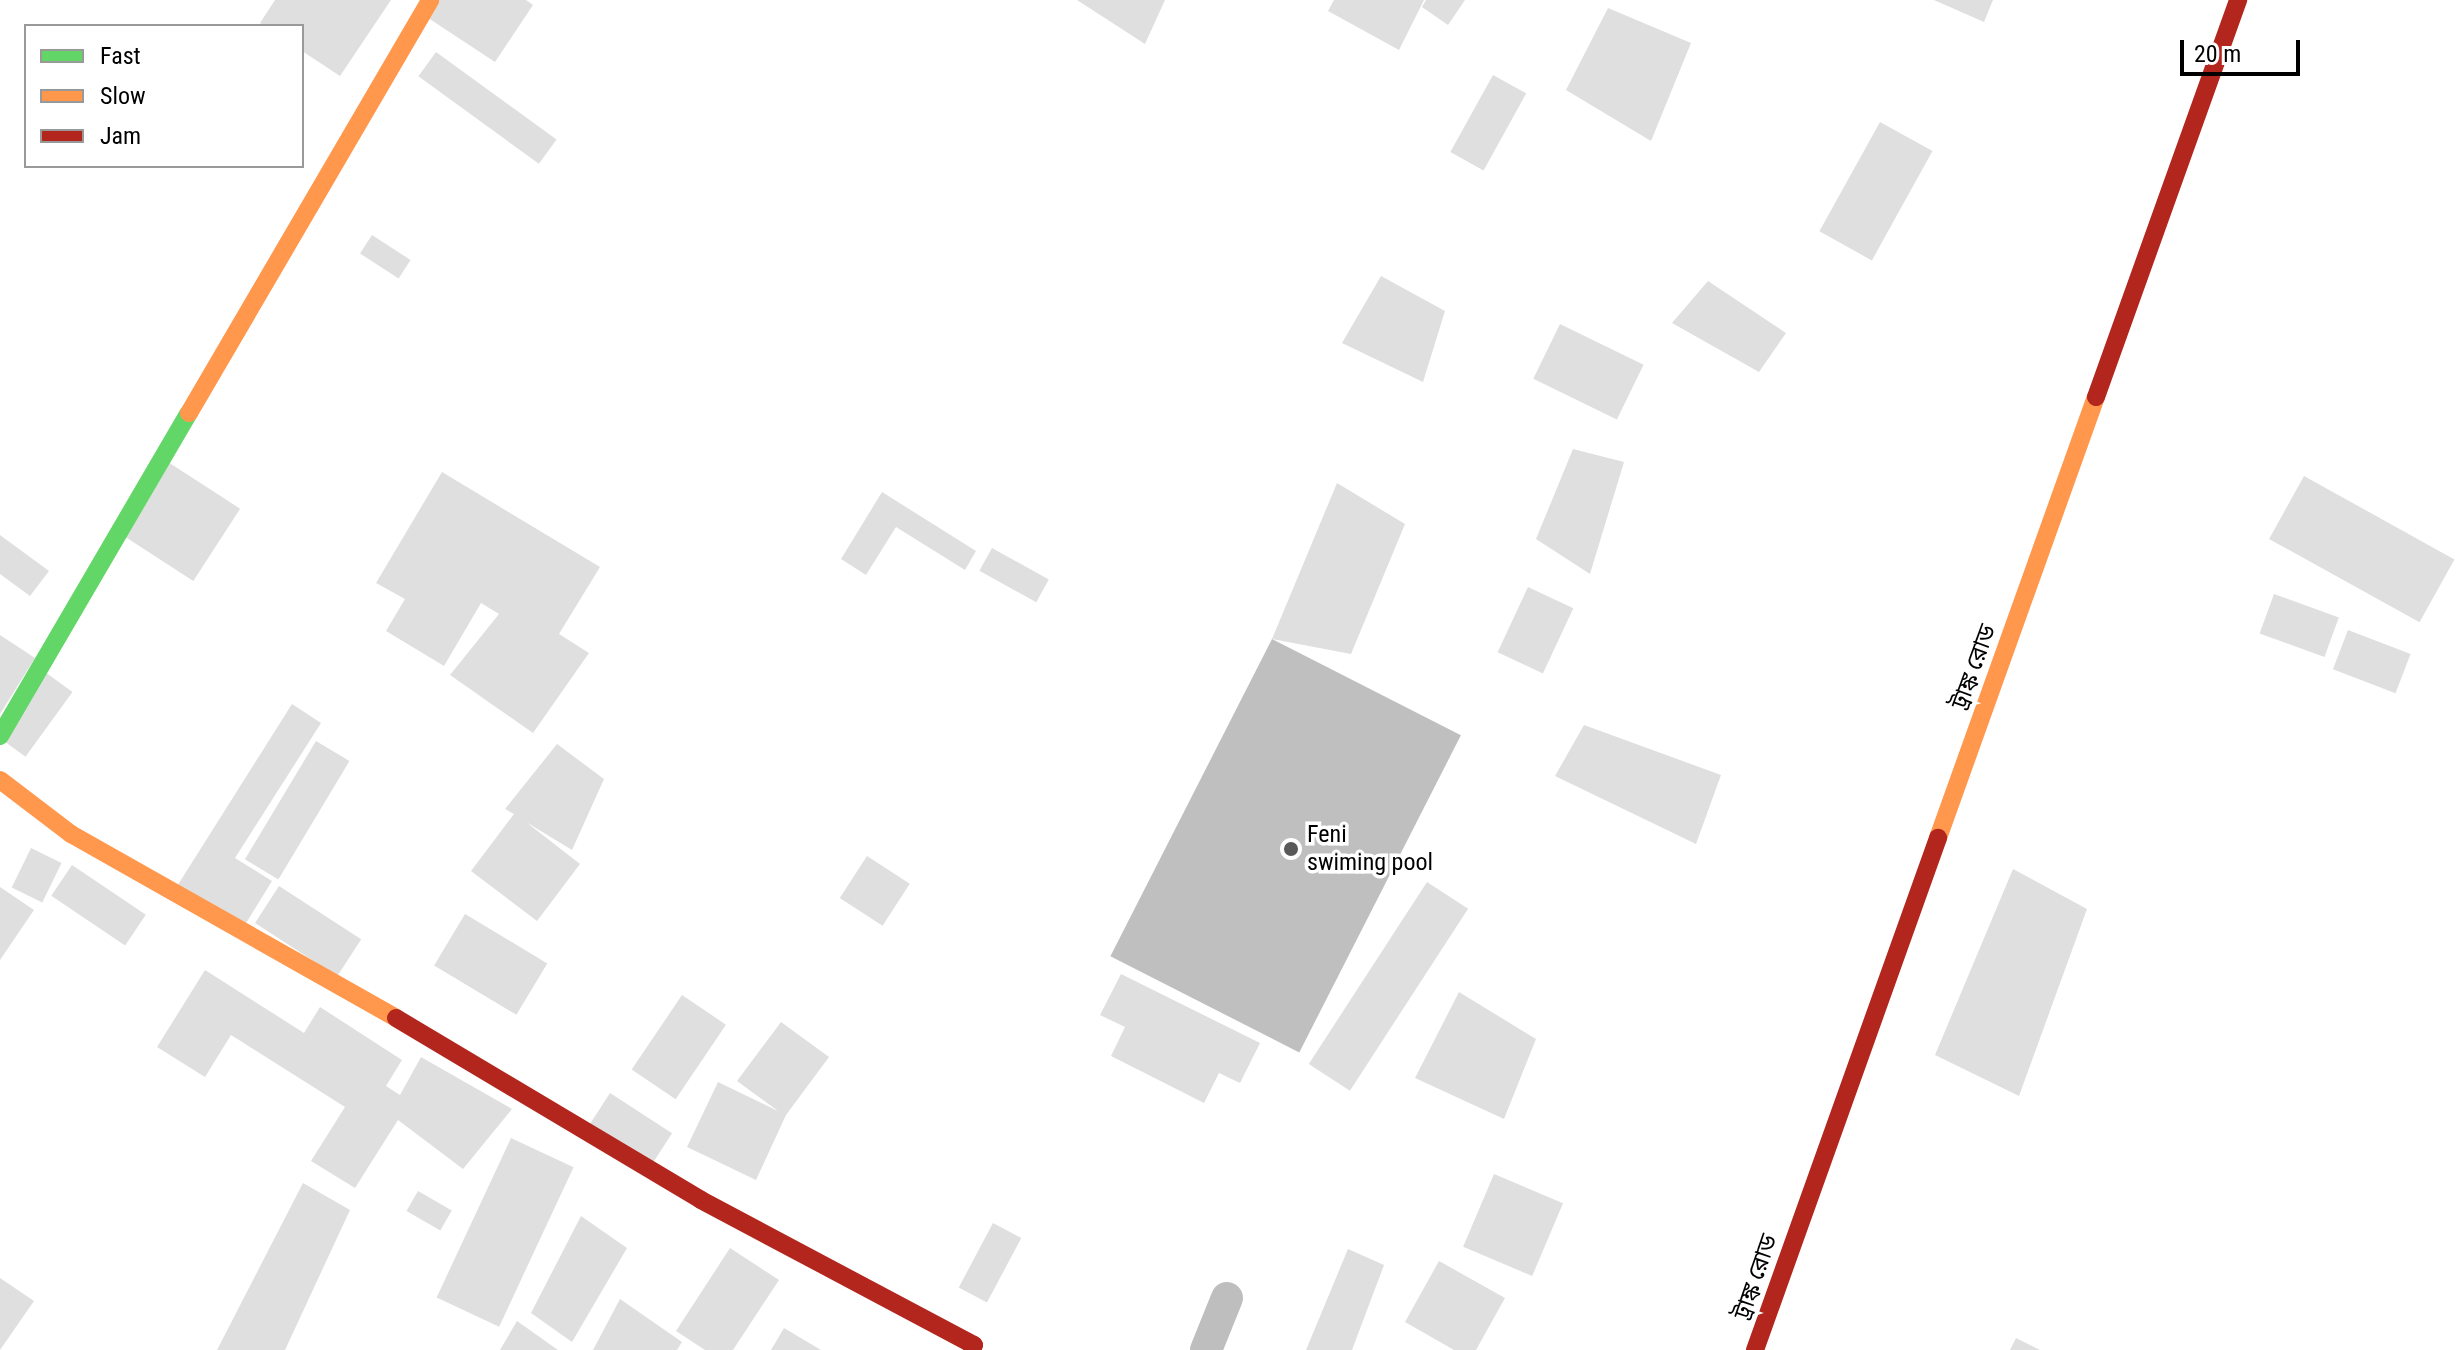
<!DOCTYPE html>
<meta charset="utf-8">
<style>
body{margin:0}
#map{position:relative;width:2464px;height:1350px;overflow:hidden;background:#fff;font-family:"Roboto Condensed","Noto Sans Bengali",sans-serif}
div>[style]{position:absolute}
[style*='--x']{left:calc(var(--x)*1px);top:calc(var(--y)*1px);width:calc(var(--w)*1px);rotate:calc(var(--a)*1deg)}
.water>*{inset:0;background:#bfbfbf;transform-origin:0 0}
.building>*{inset:0;background:#dfdfdf;transform-origin:0 0}
.street>*{height:32px;margin:-16px;padding:0 16px;transform-origin:16px;border-radius:16px;background:#bebebe}
.fast>*{height:18px;margin:-9px;padding:0 9px;transform-origin:9px;border-radius:9px;background:#63d668}
.slow>*{height:18px;margin:-9px;padding:0 9px;transform-origin:9px;border-radius:9px;background:#ff974d}
.jam>*{height:18px;margin:-9px;padding:0 9px;transform-origin:9px;border-radius:9px;background:#b3261e}
.dots>*{width:22px;height:22px;translate:-50% -50%;box-sizing:border-box;border:4px solid #fff;border-radius:50%}
span{translate:-50% -50%;white-space:nowrap;text-align:center;line-height:1.15;-webkit-text-stroke:7px #fff;paint-order:stroke}
.street-label{font-size:24px;color:#000}
.poi-label{font-size:24px;color:#000}
.left{translate:0 -50%;text-align:left}
.legend{position:absolute;left:24px;top:24px;width:280px;height:144px;box-sizing:border-box;background:#fff;border:2px solid #999;margin:0;padding:10px 14px;list-style:none;font-size:24px;color:#000}
.legend li{display:flex;align-items:center;gap:16px;height:40px}
.legend b{width:40px;border:2px solid #999}
.scale{position:absolute;left:2180px;top:40px;width:120px;height:36px;box-sizing:border-box;border:4px solid #000;border-top:0;padding-left:10px;font-size:24px;line-height:28px;white-space:nowrap;color:#000;-webkit-text-stroke:6px #fff;paint-order:stroke}
</style>
<div id="map">
<div class="water">
<div style="left:1272px;top:639px;width:212px;height:356px;rotate:27deg"></div>
</div>
<div class="building">
<div style="clip-path:polygon(275px 0,391px 0,340px 76px,302px 51px,302px 26px,264px 26px,260px 23px)"></div>
<div style="clip-path:polygon(422px 0,526px 0,533px 5px,495px 62px,416px 10px)"></div>
<div style="clip-path:polygon(1077px 0,1165px 0,1145px 44px)"></div>
<div style="clip-path:polygon(1334px 0,1424px 0,1399px 50px,1328px 11px)"></div>
<div style="clip-path:polygon(1426px 0,1465px 0,1448px 25px,1422px 7px)"></div>
<div style="clip-path:polygon(1934px 0,1993px 0,1984px 22px)"></div>
<div style="clip-path:polygon(1608px 8px,1691px 43px,1651px 141px,1566px 90px)"></div>
<div style="left:436px;top:52px;width:149px;height:30px;rotate:36deg"></div>
<div style="left:1493px;top:75px;width:38px;height:88px;rotate:29deg"></div>
<div style="left:1880px;top:122px;width:60px;height:125px;rotate:29deg"></div>
<div style="left:372px;top:235px;width:46px;height:22px;rotate:33deg"></div>
<div style="clip-path:polygon(1381px 276px,1445px 311px,1423px 382px,1342px 343px)"></div>
<div style="clip-path:polygon(1708px 281px,1786px 333px,1759px 372px,1672px 323px)"></div>
<div style="left:1560px;top:324px;width:93px;height:61px;rotate:26deg"></div>
<div style="clip-path:polygon(1573px 449px,1624px 462px,1590px 574px,1536px 539px)"></div>
<div style="left:168px;top:462px;width:86px;height:86px;rotate:33deg"></div>
<div style="clip-path:polygon(442px 472px,600px 567px,559px 634px,589px 653px,533px 733px,450px 675px,499px 614px,481px 603px,444px 666px,386px 631px,405px 599px,376px 583px)"></div>
<div style="left:2304px;top:476px;width:172px;height:72px;rotate:29deg"></div>
<div style="clip-path:polygon(1337px 483px,1405px 524px,1351px 654px,1272px 639px)"></div>
<div style="clip-path:polygon(882px 492px,976px 551px,965px 570px,896px 527px,866px 575px,841px 559px)"></div>
<div style="clip-path:polygon(0 535px,49px 571px,30px 596px,0 574px)"></div>
<div style="left:992px;top:548px;width:65px;height:26px;rotate:29deg"></div>
<div style="left:1528px;top:587px;width:50px;height:72px;rotate:25deg"></div>
<div style="left:2274px;top:594px;width:69px;height:42px;rotate:20deg"></div>
<div style="left:2348px;top:630px;width:67px;height:42px;rotate:21deg"></div>
<div style="clip-path:polygon(0 635px,35px 658px,0 714px)"></div>
<div style="left:45px;top:672px;width:34px;height:80px;rotate:36deg"></div>
<div style="clip-path:polygon(292px 704px,321px 723px,235px 858px,272px 881px,240px 933px,174px 891px)"></div>
<div style="clip-path:polygon(1584px 725px,1721px 775px,1696px 844px,1555px 776px)"></div>
<div style="left:316px;top:741px;width:39px;height:138px;rotate:31deg"></div>
<div style="clip-path:polygon(557px 744px,604px 779px,572px 850px,526px 822px,580px 864px,537px 921px,471px 871px,514px 814px,505px 809px)"></div>
<div style="left:31px;top:848px;width:34px;height:44px;rotate:26deg"></div>
<div style="left:867px;top:856px;width:51px;height:50px;rotate:33deg"></div>
<div style="left:72px;top:865px;width:89px;height:37px;rotate:34deg"></div>
<div style="clip-path:polygon(2013px 869px,2087px 909px,2019px 1096px,1935px 1055px)"></div>
<div style="left:1427px;top:882px;width:49px;height:217px;rotate:33deg"></div>
<div style="left:279px;top:886px;width:98px;height:44px;rotate:33deg"></div>
<div style="clip-path:polygon(0 887px,34px 910px,0 960px)"></div>
<div style="left:465px;top:914px;width:96px;height:60px;rotate:31deg"></div>
<div style="clip-path:polygon(205px 970px,304px 1033px,320px 1007px,402px 1060px,386px 1086px,400px 1095px,421px 1057px,512px 1109px,463px 1169px,398px 1120px,355px 1188px,311px 1161px,345px 1107px,231px 1035px,205px 1077px,157px 1047px)"></div>
<div style="clip-path:polygon(1121px 974px,1260px 1043px,1240px 1083px,1219px 1073px,1204px 1103px,1111px 1056px,1125px 1027px,1100px 1015px)"></div>
<div style="clip-path:polygon(1459px 992px,1536px 1039px,1504px 1119px,1415px 1078px)"></div>
<div style="left:682px;top:995px;width:53px;height:90px;rotate:34deg"></div>
<div style="clip-path:polygon(781px 1022px,829px 1057px,786px 1115px,756px 1180px,687px 1147px,718px 1082px,778px 1111px,737px 1081px)"></div>
<div style="left:610px;top:1093px;width:74px;height:44px;rotate:33deg"></div>
<div style="left:511px;top:1138px;width:69px;height:176px;rotate:25deg"></div>
<div style="left:1494px;top:1174px;width:75px;height:79px;rotate:23deg"></div>
<div style="clip-path:polygon(303px 1183px,350px 1210px,285px 1350px,217px 1350px)"></div>
<div style="left:418px;top:1191px;width:39px;height:23px;rotate:30deg"></div>
<div style="clip-path:polygon(581px 1216px,627px 1248px,572px 1342px,531px 1313px)"></div>
<div style="left:993px;top:1223px;width:32px;height:73px;rotate:28deg"></div>
<div style="clip-path:polygon(730px 1248px,779px 1280px,733px 1350px,705px 1350px,676px 1331px)"></div>
<div style="clip-path:polygon(1348px 1249px,1384px 1265px,1352px 1350px,1306px 1350px)"></div>
<div style="clip-path:polygon(1439px 1261px,1505px 1298px,1476px 1350px,1454px 1350px,1405px 1322px)"></div>
<div style="clip-path:polygon(0 1278px,34px 1301px,0 1350px)"></div>
<div style="clip-path:polygon(620px 1299px,682px 1342px,677px 1350px,593px 1350px)"></div>
<div style="clip-path:polygon(517px 1321px,558px 1350px,500px 1350px)"></div>
<div style="clip-path:polygon(784px 1328px,821px 1350px,771px 1350px)"></div>
<div style="clip-path:polygon(2016px 1338px,2040px 1350px,2010px 1350px)"></div>
</div>
<div class="street">
<div style="--x:1206;--y:1350;--w:56;--a:-68"></div>
</div>
<div class="fast">
<div style="--x:0;--y:736;--w:374;--a:-59.7"></div>
</div>
<div class="slow">
<div style="--x:189;--y:413;--w:478;--a:-59.7"></div>
<div style="--x:0;--y:780;--w:89;--a:37.3"></div>
<div style="--x:71;--y:834;--w:373;--a:29.5"></div>
<div style="--x:1938;--y:838;--w:468;--a:-70.3"></div>
</div>
<div class="jam">
<div style="--x:2096;--y:397;--w:422;--a:-70.3"></div>
<div style="--x:396;--y:1018;--w:355;--a:30.8"></div>
<div style="--x:701;--y:1200;--w:309;--a:28"></div>
<div style="--x:974;--y:1345;--w:5;--a:112"></div>
<div style="--x:1755;--y:1350;--w:544;--a:-70.33"></div>
</div>
<div class="dots">
<div style="left:1291px;top:849px;background:#595959"></div>
</div>
<div class="street-label">
<span style="left:1974px;top:667px;rotate:-70deg">ট্রাঙ্ক রোড</span>
<span style="left:1756px;top:1277px;rotate:-71deg">ট্রাঙ্ক রোড</span>
</div>
<div class="poi-label">
<span class="left" style="left:1307px;top:849px">Feni<br>swiming pool</span>
</div>
<ul class="legend">
<li><b style="height:10px;background:#63d668"></b>Fast</li>
<li><b style="height:10px;background:#ff974d"></b>Slow</li>
<li><b style="height:10px;background:#b3261e"></b>Jam</li>
</ul>
<div class="scale">20 m</div>
</div>
